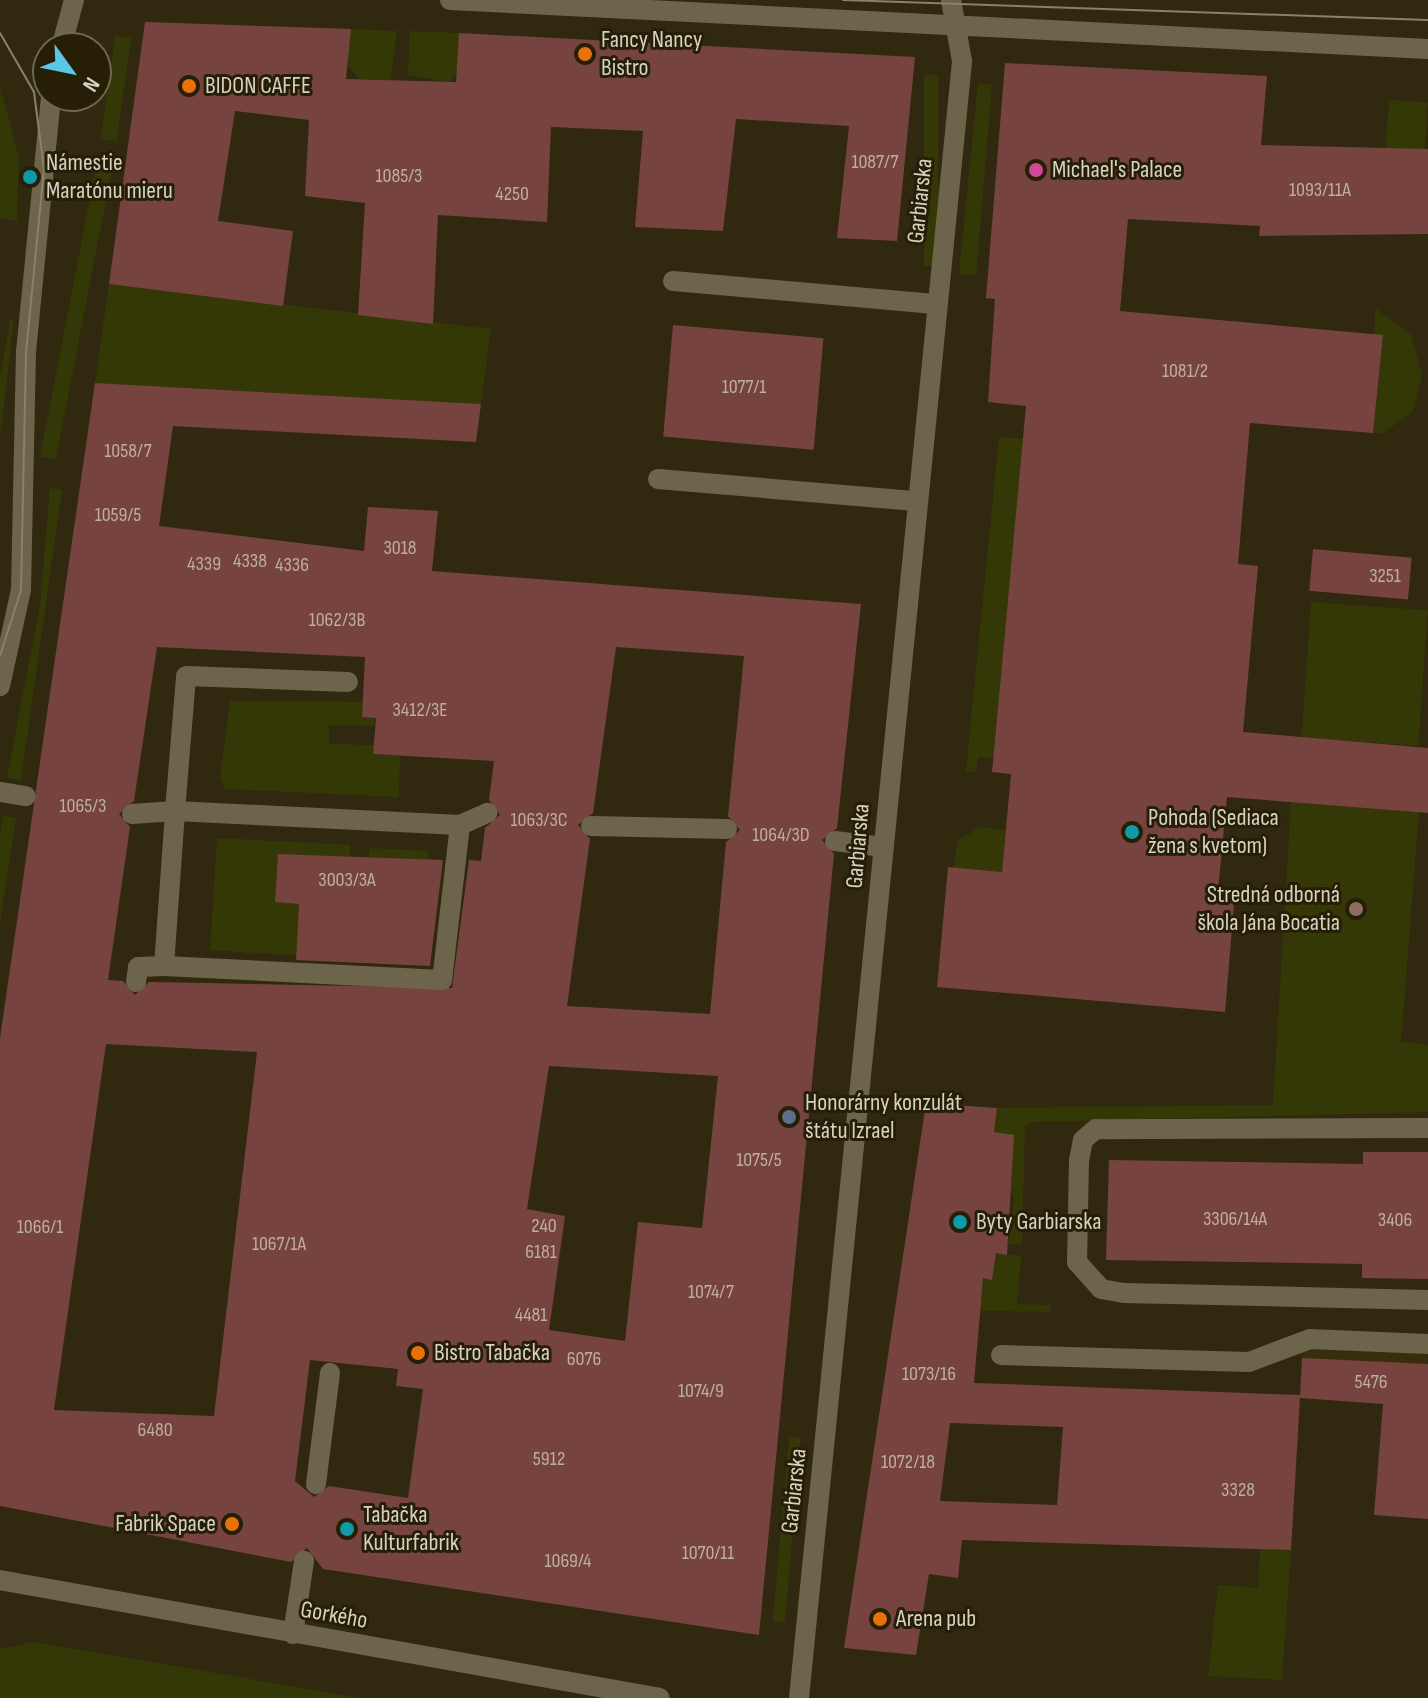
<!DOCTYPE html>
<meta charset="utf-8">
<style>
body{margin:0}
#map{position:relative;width:1428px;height:1698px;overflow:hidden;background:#302910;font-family:"Sofia Sans Condensed",sans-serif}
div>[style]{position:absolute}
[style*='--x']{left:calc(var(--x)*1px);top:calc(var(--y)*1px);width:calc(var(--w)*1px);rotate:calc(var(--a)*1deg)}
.built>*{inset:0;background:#382e0d;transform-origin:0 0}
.green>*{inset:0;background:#343806;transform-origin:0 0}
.building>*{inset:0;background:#76433f;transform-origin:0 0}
.service>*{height:20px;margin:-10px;padding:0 10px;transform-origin:10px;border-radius:10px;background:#6d654b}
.minor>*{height:20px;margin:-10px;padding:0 10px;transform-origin:10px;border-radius:10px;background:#6d654b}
.tertiary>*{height:20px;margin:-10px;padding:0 10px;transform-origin:10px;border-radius:10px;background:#6d654b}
.tram>*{height:2px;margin:-1px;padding:0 1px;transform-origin:1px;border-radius:1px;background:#87816e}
.dots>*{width:22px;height:22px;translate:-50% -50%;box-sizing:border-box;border:4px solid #261f06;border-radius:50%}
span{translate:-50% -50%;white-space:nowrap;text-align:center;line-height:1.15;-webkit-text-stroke:6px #261f06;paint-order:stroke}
.number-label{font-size:20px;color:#beaea2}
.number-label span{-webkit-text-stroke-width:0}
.poi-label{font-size:24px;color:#d6d2c3}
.left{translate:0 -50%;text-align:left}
.right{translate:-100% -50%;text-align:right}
.street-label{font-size:24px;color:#d6d2c3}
.north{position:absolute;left:32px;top:32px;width:80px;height:80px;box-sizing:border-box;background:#261f06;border:2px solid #6c6752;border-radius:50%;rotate:123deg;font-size:22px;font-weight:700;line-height:32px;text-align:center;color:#d6d2c3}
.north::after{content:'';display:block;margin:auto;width:28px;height:36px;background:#59c8e5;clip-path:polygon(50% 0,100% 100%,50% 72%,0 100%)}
</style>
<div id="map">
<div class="built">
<div style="left:1303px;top:1339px;width:125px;height:59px;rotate:2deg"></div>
</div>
<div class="green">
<div style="clip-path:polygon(351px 29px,397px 31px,391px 80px,359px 79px,347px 65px)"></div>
<div style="clip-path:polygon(410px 31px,459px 33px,457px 72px,449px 82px,408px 75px)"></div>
<div style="left:131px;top:38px;width:104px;height:16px;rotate:98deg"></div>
<div style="left:924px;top:75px;width:14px;height:191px"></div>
<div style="clip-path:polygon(978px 83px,992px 85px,976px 275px,959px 274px)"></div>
<div style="clip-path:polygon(0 86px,19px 159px,17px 221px,0 217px)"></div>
<div style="left:1389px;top:100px;width:39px;height:48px;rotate:4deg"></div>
<div style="left:97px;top:163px;width:16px;height:299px;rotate:11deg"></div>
<div style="clip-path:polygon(109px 284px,491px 329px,481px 404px,95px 383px)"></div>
<div style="clip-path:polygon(1375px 308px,1411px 335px,1422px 375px,1413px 411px,1382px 434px,1373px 433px,1383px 336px,1374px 335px)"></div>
<div style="clip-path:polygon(10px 320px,14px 320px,0 435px,0 378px)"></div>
<div style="clip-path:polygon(999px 437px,1024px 439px,993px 758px,978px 757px,976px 772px,966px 771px)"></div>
<div style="clip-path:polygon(50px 488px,62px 490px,21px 780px,7px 778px,40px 605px)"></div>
<div style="left:1311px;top:602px;width:117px;height:136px;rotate:4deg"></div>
<div style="clip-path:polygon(230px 701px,363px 702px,362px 717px,375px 718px,374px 726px,329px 725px,329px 744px,374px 745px,373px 754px,400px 756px,399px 797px,225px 789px,220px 778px)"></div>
<div style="clip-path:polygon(1291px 802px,1419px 812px,1401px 1042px,1428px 1045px,1428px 1112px,1033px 1122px,1025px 1126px,1022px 1245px,1008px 1244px,1014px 1200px,994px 1132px,997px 1108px,1273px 1105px)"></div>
<div style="clip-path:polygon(3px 816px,16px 818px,0 924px,0 836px)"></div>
<div style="clip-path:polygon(980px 827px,1006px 830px,1002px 872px,954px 868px,957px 841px)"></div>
<div style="clip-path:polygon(217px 838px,350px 845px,350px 857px,279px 854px,275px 901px,299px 904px,297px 942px,413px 949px,418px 859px,368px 857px,370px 848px,428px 851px,425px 949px,418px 963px,210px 950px)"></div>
<div style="clip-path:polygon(996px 1253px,1021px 1256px,1017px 1304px,1051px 1305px,1050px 1312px,980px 1311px,973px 1277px,992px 1279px)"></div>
<div style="left:789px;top:1437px;width:12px;height:185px;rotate:5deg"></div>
<div style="clip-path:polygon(1260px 1549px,1291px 1550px,1282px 1680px,1208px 1676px,1218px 1585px,1258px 1588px)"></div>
<div style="clip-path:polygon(34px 1642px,361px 1698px,0 1698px,0 1649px)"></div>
</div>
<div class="building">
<div style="clip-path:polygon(145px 22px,351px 29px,346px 79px,456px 82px,459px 33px,915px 57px,897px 241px,837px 238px,849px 126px,736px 119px,723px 231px,635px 227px,643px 131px,551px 127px,547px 222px,438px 215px,433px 324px,358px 315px,365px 203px,305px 196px,309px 120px,235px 111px,218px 221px,293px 231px,283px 306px,109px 284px)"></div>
<div style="clip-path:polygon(1005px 63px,1267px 76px,1261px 145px,1428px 149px,1428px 234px,1259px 236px,1260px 226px,1128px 219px,1120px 311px,1383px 335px,1373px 433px,1250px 423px,1238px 564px,1258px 566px,1243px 732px,1428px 748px,1428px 813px,1227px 797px,1218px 891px,1235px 893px,1225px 1012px,937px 987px,948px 867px,1002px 872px,1011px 774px,992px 772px,1026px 406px,988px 402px,995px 299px,986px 298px)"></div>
<div style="left:673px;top:325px;width:151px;height:112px;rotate:5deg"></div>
<div style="clip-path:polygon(evenodd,95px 383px,481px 404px,476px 442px,173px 426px,159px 526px,364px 551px,368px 507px,438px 511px,432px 571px,861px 604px,837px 828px,822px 840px,834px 854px,759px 1635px,323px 1569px,307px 1548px,291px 1562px,0 1506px,0 1038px,95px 383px,157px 647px,365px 657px,362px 717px,376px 718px,373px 754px,494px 761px,489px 800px,500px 815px,485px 828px,481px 861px,469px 860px,452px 988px,149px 982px,135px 995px,123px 981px,108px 980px,130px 827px,119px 814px,134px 801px,157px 647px,95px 383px,616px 647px,744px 656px,728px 816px,740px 830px,726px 842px,710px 1014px,567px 1006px,590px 839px,578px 825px,593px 813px,616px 647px,95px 383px,106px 1044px,257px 1052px,214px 1416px,54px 1410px,106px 1044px,95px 383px,549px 1066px,718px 1076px,702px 1228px,638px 1222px,625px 1341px,549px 1330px,565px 1216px,527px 1209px,549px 1066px,95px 383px,310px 1360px,398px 1369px,396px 1386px,423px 1389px,408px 1498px,329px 1486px,314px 1497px,295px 1481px,310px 1360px)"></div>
<div style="left:1313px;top:549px;width:99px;height:42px;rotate:5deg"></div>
<div style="clip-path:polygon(278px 854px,443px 860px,430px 966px,296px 960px,299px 904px,275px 902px)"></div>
<div style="clip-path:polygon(evenodd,926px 1103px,997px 1108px,994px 1132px,1014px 1135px,1007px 1255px,996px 1253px,992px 1280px,983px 1278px,974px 1383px,1300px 1395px,1302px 1358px,1428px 1364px,1428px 1519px,1374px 1515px,1383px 1404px,1300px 1398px,1291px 1550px,962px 1540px,958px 1578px,929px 1574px,916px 1655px,844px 1648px,926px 1103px,950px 1423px,1063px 1427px,1057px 1505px,940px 1501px,950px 1423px)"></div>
<div style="clip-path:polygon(1363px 1152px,1428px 1152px,1428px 1279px,1362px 1278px,1362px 1264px,1106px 1260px,1109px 1160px,1363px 1164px)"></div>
</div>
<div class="service">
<div style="--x:673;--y:281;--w:263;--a:5"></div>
<div style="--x:658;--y:479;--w:259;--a:4.9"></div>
<div style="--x:0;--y:792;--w:26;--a:9"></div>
<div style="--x:132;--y:814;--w:43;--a:-4"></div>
<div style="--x:175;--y:811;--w:135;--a:-85.3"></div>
<div style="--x:186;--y:676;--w:162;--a:2.1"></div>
<div style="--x:460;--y:825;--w:156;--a:96.6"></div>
<div style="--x:442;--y:980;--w:278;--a:-177.1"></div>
<div style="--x:164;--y:966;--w:155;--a:-85.9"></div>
<div style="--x:175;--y:811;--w:285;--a:2.8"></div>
<div style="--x:460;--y:825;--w:30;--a:-24"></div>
<div style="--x:591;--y:826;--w:136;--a:1.3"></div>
<div style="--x:835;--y:841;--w:49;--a:7"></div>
<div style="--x:136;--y:982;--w:15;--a:-82"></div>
<div style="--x:138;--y:967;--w:26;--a:-2"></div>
<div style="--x:1428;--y:1128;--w:332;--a:179.8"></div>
<div style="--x:1096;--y:1129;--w:17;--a:140"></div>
<div style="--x:1083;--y:1140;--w:20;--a:101"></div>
<div style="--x:1079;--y:1160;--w:102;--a:91.1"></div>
<div style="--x:1077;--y:1262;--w:36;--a:48"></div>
<div style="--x:1101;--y:1289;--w:23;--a:10"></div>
<div style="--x:1124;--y:1293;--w:304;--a:1.3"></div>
<div style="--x:1001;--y:1355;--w:248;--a:1.6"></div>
<div style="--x:1249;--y:1362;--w:65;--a:-20.7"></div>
<div style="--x:1310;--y:1339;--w:118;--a:2.4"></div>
<div style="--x:316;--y:1484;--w:112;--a:-82.8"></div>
<div style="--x:293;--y:1634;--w:74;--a:-81.4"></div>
</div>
<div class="minor">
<div style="--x:61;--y:48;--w:50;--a:-74.8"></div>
<div style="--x:0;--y:686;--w:98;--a:-77.7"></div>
<div style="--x:21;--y:590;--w:238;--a:-88.8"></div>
<div style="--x:26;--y:352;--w:257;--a:-84.4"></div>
<div style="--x:799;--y:1698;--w:1645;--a:-84.31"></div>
<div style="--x:962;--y:61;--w:62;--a:-100.2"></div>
</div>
<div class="tertiary">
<div style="--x:450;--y:0;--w:979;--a:2.87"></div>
<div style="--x:0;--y:1580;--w:670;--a:10.14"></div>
</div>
<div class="tram">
<div style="--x:843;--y:0;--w:585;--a:1.96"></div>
<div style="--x:0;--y:33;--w:68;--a:60"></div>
<div style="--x:34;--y:92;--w:78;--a:82.6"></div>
<div style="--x:44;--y:169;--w:184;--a:95.6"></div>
<div style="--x:26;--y:352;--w:238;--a:91.2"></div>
<div style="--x:21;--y:590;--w:69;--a:107.7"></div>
</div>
<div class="dots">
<div style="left:585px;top:54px;background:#e8710a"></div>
<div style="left:189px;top:86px;background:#e8710a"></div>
<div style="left:1036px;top:170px;background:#d1479c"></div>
<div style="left:30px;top:177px;background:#0f9aa8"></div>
<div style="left:1132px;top:832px;background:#0f9aa8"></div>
<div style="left:1356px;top:909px;background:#8d6e63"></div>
<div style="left:789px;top:1117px;background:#5c6f8a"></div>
<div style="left:960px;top:1222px;background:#0f9aa8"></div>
<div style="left:418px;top:1353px;background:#e8710a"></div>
<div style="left:232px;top:1524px;background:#e8710a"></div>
<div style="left:347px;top:1529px;background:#0f9aa8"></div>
<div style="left:880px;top:1619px;background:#e8710a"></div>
</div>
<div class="number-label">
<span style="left:875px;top:162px">1087/7</span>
<span style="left:399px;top:176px">1085/3</span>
<span style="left:1320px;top:190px">1093/11A</span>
<span style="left:512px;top:194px">4250</span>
<span style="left:1185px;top:371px">1081/2</span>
<span style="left:744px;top:387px">1077/1</span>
<span style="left:128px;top:451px">1058/7</span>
<span style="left:118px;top:515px">1059/5</span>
<span style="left:400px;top:548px">3018</span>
<span style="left:250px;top:561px">4338</span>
<span style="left:204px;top:564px">4339</span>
<span style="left:292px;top:565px">4336</span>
<span style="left:1385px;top:576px">3251</span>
<span style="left:337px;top:620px">1062/3B</span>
<span style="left:420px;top:710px">3412/3E</span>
<span style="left:83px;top:806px">1065/3</span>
<span style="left:539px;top:820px">1063/3C</span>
<span style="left:781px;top:835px">1064/3D</span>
<span style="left:347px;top:880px">3003/3A</span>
<span style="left:759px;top:1160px">1075/5</span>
<span style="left:1235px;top:1219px">3306/14A</span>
<span style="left:1395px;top:1220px">3406</span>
<span style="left:544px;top:1226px">240</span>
<span style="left:40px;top:1227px">1066/1</span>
<span style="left:279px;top:1244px">1067/1A</span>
<span style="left:541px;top:1252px">6181</span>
<span style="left:711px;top:1292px">1074/7</span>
<span style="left:531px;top:1315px">4481</span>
<span style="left:584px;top:1359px">6076</span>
<span style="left:929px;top:1374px">1073/16</span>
<span style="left:1371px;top:1382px">5476</span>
<span style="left:701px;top:1391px">1074/9</span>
<span style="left:155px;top:1430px">6480</span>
<span style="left:549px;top:1459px">5912</span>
<span style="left:908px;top:1462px">1072/18</span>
<span style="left:1238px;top:1490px">3328</span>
<span style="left:708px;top:1553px">1070/11</span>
<span style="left:568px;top:1561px">1069/4</span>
</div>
<div class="poi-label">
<span class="left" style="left:601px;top:54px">Fancy Nancy<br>Bistro</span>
<span class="left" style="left:205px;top:86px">BIDON CAFFE</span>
<span class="left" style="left:46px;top:177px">Námestie<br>Maratónu mieru</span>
<span class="left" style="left:1052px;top:170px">Michael's Palace</span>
<span class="left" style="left:1148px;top:832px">Pohoda (Sediaca<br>žena s kvetom)</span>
<span class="right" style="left:1340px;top:909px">Stredná odborná<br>škola Jána Bocatia</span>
<span class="left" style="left:805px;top:1117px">Honorárny konzulát<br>štátu Izrael</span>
<span class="left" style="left:976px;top:1222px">Byty Garbiarska</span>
<span class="left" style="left:434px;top:1353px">Bistro Tabačka</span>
<span class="left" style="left:363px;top:1529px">Tabačka<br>Kulturfabrik</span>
<span class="right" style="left:216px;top:1524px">Fabrik Space</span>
<span class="left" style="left:896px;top:1619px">Arena pub</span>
</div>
<div class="street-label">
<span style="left:920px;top:201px;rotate:-84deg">Garbiarska</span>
<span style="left:858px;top:846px;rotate:-85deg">Garbiarska</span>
<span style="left:794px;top:1491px;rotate:-84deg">Garbiarska</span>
<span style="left:334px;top:1615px;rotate:10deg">Gorkého</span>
</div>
<div class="north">N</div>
</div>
